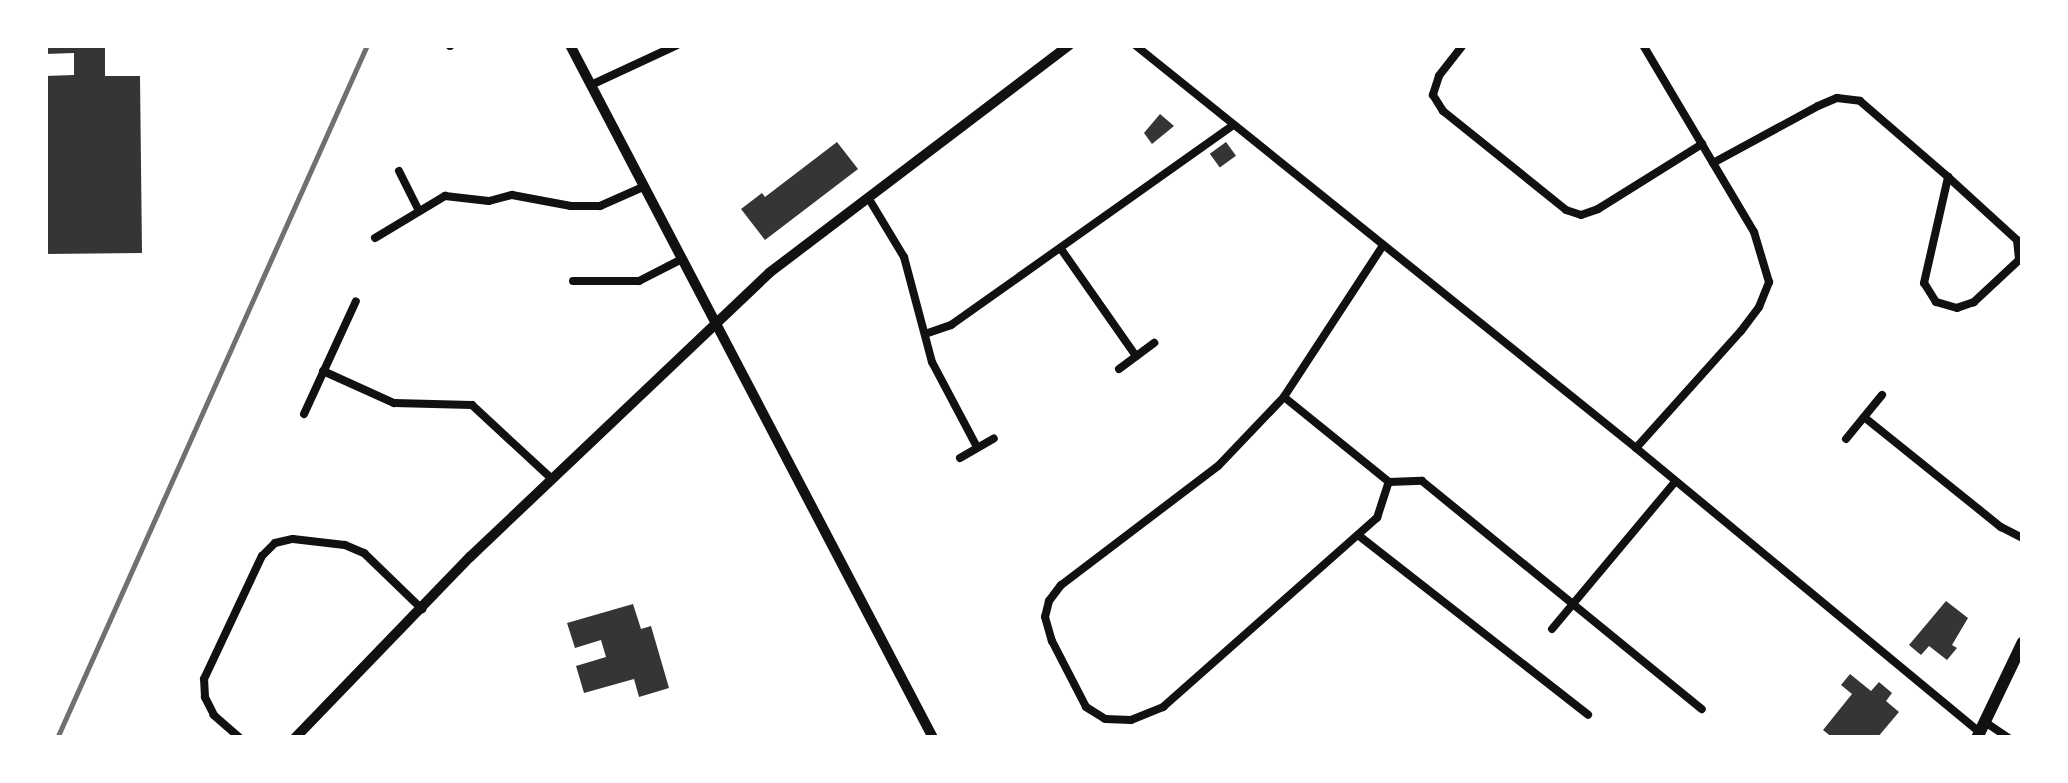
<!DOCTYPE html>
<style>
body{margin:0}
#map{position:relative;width:2068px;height:783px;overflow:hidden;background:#fff;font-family:"Asap Condensed",sans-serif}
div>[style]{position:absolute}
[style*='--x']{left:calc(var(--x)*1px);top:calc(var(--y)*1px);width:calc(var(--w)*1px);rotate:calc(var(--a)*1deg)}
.building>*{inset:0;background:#353535;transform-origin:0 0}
.minor>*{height:8px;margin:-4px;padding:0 4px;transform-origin:4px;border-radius:4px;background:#111}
.tertiary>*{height:10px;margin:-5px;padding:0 5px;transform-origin:5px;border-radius:5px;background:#111}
.primary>*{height:12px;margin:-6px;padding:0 6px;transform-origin:6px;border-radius:6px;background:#111}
.rail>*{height:5px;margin:-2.5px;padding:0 2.5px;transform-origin:2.5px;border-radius:2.5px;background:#707070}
span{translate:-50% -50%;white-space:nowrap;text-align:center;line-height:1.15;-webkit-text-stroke:8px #fff;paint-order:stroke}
.frame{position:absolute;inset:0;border:48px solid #fff;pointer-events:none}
</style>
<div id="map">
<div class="building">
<div style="clip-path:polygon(45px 45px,105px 45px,105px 76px,140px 76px,142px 253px,45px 254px,45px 76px,74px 75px,74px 53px,45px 54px)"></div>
<div style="clip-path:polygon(1160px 114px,1174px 126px,1152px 144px,1144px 133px)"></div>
<div style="clip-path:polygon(837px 142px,858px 169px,765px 240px,741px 209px,762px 193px,765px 197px)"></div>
<div style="left:1226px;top:142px;width:17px;height:20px;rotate:54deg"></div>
<div style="clip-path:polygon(1946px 601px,1968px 618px,1952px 645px,1957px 648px,1947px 660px,1929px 646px,1921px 655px,1909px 645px)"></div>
<div style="clip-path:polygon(633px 604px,641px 629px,651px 626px,669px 688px,639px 697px,634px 679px,584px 693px,576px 666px,606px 657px,601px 640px,575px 648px,567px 623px)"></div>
<div style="clip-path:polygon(1850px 674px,1871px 691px,1879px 682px,1892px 693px,1886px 701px,1899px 712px,1877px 738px,1833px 738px,1823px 730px,1852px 694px,1841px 685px)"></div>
</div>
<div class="minor">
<div style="--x:1135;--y:45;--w:643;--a:38.81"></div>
<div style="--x:1636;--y:448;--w:447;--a:39.6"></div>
<div style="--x:1463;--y:45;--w:39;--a:128"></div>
<div style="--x:1439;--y:76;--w:20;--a:108"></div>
<div style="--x:1433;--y:95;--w:19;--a:58"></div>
<div style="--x:1443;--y:111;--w:158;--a:38.8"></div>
<div style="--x:1566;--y:210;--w:16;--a:18"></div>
<div style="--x:1581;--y:215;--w:18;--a:-19"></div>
<div style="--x:1598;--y:209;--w:123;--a:-32"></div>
<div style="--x:450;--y:46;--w:1;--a:-90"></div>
<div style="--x:591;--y:85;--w:95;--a:-24.9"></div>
<div style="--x:1713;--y:163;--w:119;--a:-28.5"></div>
<div style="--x:1818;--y:106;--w:21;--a:-23"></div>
<div style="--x:1837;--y:98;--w:23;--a:7"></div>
<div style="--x:1860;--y:101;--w:116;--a:40.8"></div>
<div style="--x:1948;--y:177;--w:93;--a:42.4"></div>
<div style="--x:2017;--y:240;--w:20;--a:84"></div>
<div style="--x:2019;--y:260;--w:62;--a:137"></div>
<div style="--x:1974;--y:302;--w:18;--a:161"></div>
<div style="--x:1957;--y:308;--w:22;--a:-164"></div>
<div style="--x:1936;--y:302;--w:22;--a:-122"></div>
<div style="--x:1924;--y:283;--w:109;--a:-77.2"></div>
<div style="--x:399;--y:171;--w:42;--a:63.4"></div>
<div style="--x:869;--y:199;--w:68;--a:58.9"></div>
<div style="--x:904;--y:257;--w:109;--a:75.1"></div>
<div style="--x:932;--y:362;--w:96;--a:62.1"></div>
<div style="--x:375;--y:238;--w:82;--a:-31"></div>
<div style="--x:445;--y:196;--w:44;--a:6.5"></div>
<div style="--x:489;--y:201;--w:24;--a:-15"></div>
<div style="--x:512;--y:195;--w:60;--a:10.6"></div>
<div style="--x:571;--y:206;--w:29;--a:0"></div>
<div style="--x:600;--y:206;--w:47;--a:-23.8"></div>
<div style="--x:1382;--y:247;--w:179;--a:123.2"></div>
<div style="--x:1284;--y:397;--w:95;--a:133.7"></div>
<div style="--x:1218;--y:466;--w:197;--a:142.8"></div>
<div style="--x:1061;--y:585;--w:20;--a:127"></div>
<div style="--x:1049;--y:601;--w:16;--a:104"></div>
<div style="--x:1045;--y:617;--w:25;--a:74"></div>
<div style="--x:1052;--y:641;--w:74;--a:62.7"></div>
<div style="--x:1086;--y:707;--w:22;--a:32"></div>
<div style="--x:1105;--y:719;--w:26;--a:2"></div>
<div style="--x:1131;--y:720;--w:35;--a:-22"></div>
<div style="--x:1163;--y:707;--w:286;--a:-41.5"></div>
<div style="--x:1377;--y:518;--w:38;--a:-72"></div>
<div style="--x:1061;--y:249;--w:131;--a:55"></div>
<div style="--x:573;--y:281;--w:66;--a:0"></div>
<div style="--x:639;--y:281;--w:48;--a:-27.1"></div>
<div style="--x:925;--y:334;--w:28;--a:-19"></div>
<div style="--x:951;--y:325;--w:343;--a:-35.3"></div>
<div style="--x:1119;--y:369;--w:44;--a:-36.6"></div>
<div style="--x:323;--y:371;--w:78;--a:24.3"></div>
<div style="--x:394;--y:403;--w:78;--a:1.5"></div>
<div style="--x:472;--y:405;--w:109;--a:42.8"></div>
<div style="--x:1284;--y:397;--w:135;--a:39"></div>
<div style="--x:304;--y:414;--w:124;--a:-65.3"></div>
<div style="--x:1864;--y:417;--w:176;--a:38.8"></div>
<div style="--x:2001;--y:527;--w:25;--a:27"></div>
<div style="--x:1846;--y:439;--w:57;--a:-50.7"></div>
<div style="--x:1636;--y:448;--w:157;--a:-48.1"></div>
<div style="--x:1741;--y:331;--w:30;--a:-53"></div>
<div style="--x:1759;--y:307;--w:27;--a:-68"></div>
<div style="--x:1769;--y:282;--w:52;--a:-106.7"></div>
<div style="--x:1754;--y:232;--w:217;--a:-120.7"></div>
<div style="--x:960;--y:458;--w:39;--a:-30"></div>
<div style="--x:1389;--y:482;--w:33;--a:-2"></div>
<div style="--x:1422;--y:481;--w:361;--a:39.2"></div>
<div style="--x:1358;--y:535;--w:292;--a:38"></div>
<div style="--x:1552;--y:629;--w:192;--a:-50.1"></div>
<div style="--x:1985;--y:722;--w:29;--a:34"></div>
<div style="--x:240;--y:738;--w:35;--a:-139"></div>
<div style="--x:214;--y:715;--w:20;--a:-117"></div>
<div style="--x:205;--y:697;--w:18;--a:-93"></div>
<div style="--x:204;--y:679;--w:136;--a:-64.8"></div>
<div style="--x:262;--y:556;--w:18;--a:-45"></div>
<div style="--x:275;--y:543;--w:18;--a:-13"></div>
<div style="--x:293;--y:539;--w:52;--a:6.6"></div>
<div style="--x:345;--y:545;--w:21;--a:23"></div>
<div style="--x:364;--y:553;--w:81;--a:44"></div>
</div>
<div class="tertiary">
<div style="--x:570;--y:45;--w:782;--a:62.35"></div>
<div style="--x:295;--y:738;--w:252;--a:-46"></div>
<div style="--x:470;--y:557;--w:412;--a:-43.5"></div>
<div style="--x:769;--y:273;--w:377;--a:-37.2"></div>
</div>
<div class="primary">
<div style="--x:1977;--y:738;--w:106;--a:-64.4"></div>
</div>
<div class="rail">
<div style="--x:57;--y:738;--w:759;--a:-65.9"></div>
</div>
<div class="frame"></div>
</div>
